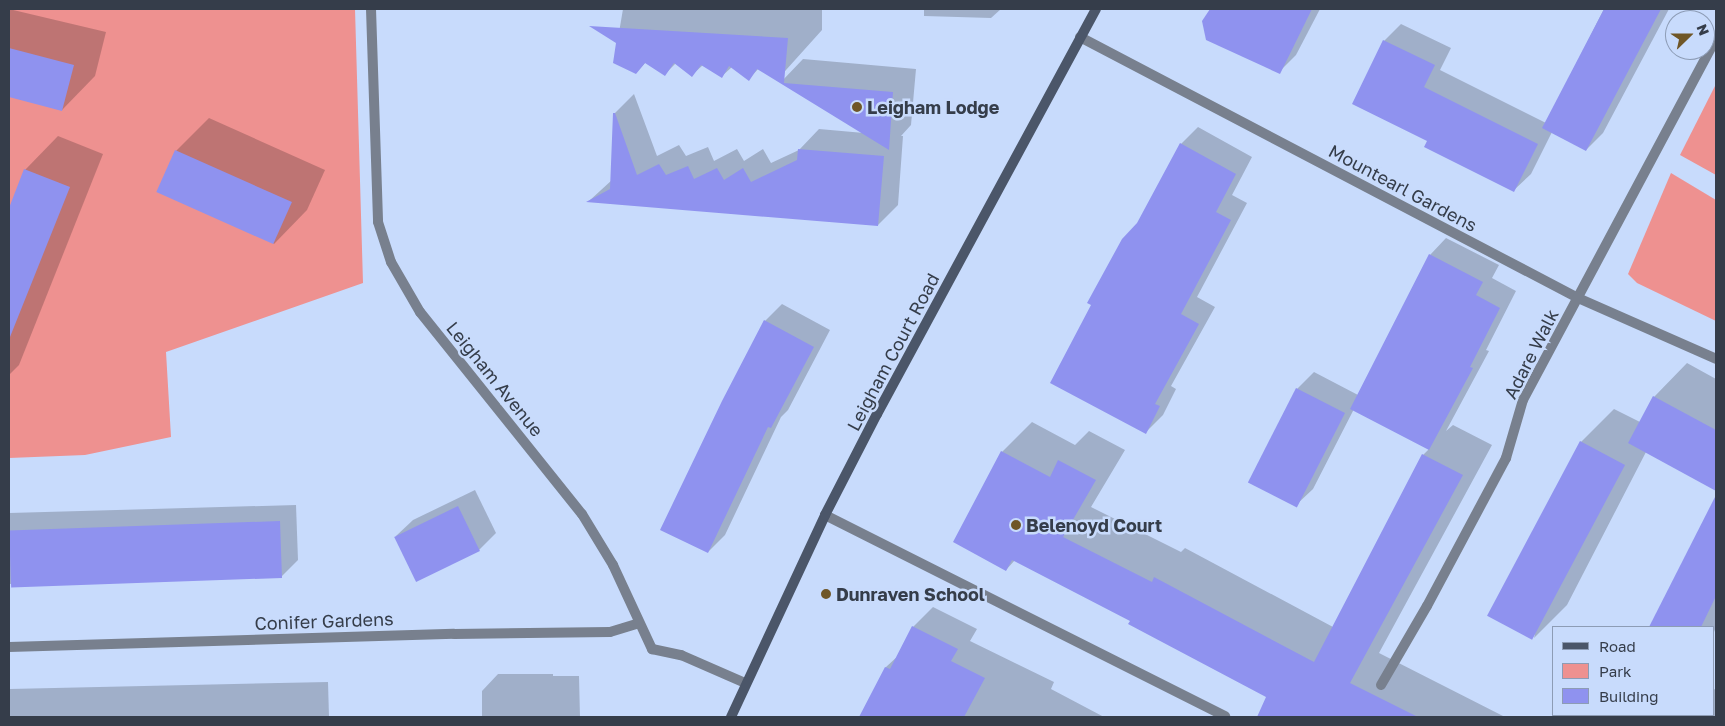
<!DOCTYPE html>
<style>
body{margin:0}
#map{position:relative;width:1725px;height:726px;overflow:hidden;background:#c8dbfc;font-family:"Golos Text",sans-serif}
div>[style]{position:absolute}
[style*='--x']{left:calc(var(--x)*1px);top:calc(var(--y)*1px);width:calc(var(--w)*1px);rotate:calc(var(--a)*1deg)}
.green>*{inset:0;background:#ee9190}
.shadow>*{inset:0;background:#0003}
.building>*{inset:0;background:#8f92ef;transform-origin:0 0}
.street>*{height:10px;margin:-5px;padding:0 5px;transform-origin:5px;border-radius:5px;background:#78808e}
.secondary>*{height:10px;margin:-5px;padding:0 5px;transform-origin:5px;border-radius:5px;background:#4b5669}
.dots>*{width:14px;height:14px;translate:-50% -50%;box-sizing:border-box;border:2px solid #c8dbfc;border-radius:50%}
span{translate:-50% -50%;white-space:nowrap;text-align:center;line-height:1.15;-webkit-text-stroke:5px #c8dbfc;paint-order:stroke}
.poi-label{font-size:18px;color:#353d4a;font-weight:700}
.left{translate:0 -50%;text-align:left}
.street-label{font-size:18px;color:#353d4a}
.frame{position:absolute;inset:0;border:10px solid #353d4a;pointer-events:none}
.legend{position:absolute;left:1552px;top:626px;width:162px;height:90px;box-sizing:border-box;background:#c8dbfc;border:1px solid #8d9cb5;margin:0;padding:6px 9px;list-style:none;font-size:15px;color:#353d4a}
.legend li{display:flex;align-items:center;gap:10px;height:25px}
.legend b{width:25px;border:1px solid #8d9cb5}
.north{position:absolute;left:1665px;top:10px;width:50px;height:50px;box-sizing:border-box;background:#c8dbfc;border:1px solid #8d9cb5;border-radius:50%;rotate:68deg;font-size:14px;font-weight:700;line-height:20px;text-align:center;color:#353d4a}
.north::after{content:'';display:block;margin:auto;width:18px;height:22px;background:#6f5627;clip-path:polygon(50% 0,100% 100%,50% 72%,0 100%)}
</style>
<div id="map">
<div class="green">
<div style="clip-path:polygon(9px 9px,355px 9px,363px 283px,166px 352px,171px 437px,85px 455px,9px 458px)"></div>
<div style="clip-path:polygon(1716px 84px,1716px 175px,1680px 155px)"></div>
<div style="clip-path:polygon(1671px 173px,1716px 200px,1716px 321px,1637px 283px,1628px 274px)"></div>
</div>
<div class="shadow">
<div style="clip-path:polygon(9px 9px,106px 32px,95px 76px,62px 110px,9px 96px)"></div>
<div style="clip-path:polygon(623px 9px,822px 9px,822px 30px,777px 80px,759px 68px,749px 79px,732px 67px,722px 76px,703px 65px,692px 75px,676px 63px,665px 74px,646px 62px,636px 73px,614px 62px)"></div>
<div style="clip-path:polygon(924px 9px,1001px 9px,991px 18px,924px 16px)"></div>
<div style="clip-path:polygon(1211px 9px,1320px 9px,1296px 55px,1279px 72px,1203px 21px)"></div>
<div style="clip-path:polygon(1604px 9px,1669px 9px,1603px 133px,1586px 150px,1552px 132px,1531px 174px,1514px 190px,1428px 140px,1384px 41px,1401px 24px,1451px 48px,1440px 70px,1546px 123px)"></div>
<div style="clip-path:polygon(803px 59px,916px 69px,911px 125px,901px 136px,903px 136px,898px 205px,878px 225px,589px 201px,612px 180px,614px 114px,634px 94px,657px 156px,679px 145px,686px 156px,708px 147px,714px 161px,737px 149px,744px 161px,763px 149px,771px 163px,799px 150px,819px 129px,864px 133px,781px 82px)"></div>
<div style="clip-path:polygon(209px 118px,325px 170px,307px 210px,274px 244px,176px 151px)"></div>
<div style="clip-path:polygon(1198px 127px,1252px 157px,1232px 195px,1247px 203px,1197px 297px,1215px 307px,1171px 386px,1176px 389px,1163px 415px,1146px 432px,1138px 224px,1181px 144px)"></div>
<div style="clip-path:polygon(58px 136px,103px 154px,19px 365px,9px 375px,9px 211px,25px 170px)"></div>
<div style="clip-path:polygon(1446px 238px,1499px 265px,1492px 278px,1516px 291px,1486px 350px,1489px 351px,1446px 431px,1453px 425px,1492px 445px,1379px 653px,1505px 717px,1258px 717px,1268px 697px,1132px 621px,1015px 560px,1006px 570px,1002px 452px,1032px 422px,1075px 445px,1089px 431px,1125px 450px,1091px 507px,1181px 552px,1185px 548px,1333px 627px,1423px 455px,1429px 449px,1354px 409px,1313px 489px,1296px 505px,1297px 389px,1314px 372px,1358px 395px,1430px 255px)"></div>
<div style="clip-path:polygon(782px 304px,830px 330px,788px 410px,781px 417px,725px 535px,708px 552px,765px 321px)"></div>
<div style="clip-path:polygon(1687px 363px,1716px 379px,1716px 489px,1646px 452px,1567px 605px,1534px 638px,1581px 442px,1614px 409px,1640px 422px,1654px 397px)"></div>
<div style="clip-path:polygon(475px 490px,496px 533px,479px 550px,396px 536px,413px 520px)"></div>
<div style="clip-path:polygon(1716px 504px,1716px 627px,1714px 632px,1714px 627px,1651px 627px,1710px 510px)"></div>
<div style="clip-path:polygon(296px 505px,298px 560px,281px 577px,9px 584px,9px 513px)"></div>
<div style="clip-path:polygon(933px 607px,977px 629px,970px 641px,1054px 682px,1051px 689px,1104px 717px,868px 717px,862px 714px,886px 667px,899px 655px,913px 627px)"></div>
<div style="clip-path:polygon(498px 674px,553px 674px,553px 676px,579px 676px,580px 717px,482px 717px,482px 691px)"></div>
<div style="clip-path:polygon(328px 682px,329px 717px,9px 717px,9px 689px)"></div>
<div style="clip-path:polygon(1714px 689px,1716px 690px,1716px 717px,1670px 717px,1673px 715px,1714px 715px)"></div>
</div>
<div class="building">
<div style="clip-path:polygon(1210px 9px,1312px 9px,1280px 74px,1206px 40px,1202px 21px)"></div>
<div style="clip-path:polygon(1604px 9px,1661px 9px,1586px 151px,1542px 128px)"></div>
<div style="clip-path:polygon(589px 26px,788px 38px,784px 83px,893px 92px,889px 150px,757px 69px,749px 81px,729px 66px,722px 78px,701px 65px,692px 77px,674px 63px,665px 76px,645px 63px,636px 74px,613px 63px,616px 43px)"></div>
<div style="clip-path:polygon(1383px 40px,1435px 65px,1424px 87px,1538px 144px,1514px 192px,1424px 147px,1427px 141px,1352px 104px)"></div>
<div style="clip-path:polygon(9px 48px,74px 65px,62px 111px,9px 97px)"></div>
<div style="clip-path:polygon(613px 113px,615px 113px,637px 175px,659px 164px,666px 175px,688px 166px,694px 179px,717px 168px,724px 180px,743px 168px,751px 182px,797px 160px,798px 149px,884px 156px,878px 226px,586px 202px,610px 189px)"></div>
<div style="clip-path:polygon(1180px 143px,1236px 174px,1216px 212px,1231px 220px,1181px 314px,1199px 324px,1155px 404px,1160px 406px,1146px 434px,1050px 383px,1091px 305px,1087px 303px,1122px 239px,1137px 223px)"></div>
<div style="left:175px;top:150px;width:128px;height:46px;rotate:24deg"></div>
<div style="clip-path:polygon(24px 169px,70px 187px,10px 337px,9px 208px)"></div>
<div style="clip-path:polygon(1429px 254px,1483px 282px,1476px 295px,1500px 308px,1470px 367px,1473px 368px,1429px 450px,1350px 409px)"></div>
<div style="clip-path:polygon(764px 320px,814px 347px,771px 428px,768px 427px,708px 553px,660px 530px,722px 401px)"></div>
<div style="left:1296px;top:388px;width:55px;height:106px;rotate:27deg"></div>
<div style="clip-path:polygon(1653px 396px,1716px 430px,1716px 491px,1628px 443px)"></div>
<div style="left:1580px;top:441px;width:51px;height:198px;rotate:28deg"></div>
<div style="clip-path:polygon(1001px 451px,1050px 477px,1058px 460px,1096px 480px,1063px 537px,1152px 582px,1154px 577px,1314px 662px,1422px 454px,1463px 475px,1350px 683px,1418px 717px,1257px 717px,1266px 697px,1128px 624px,1130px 621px,1012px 560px,1006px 571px,953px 542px)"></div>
<div style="clip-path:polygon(1716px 495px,1716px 596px,1701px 627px,1649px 627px)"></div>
<div style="left:458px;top:506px;width:50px;height:71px;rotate:64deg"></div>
<div style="left:280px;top:521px;width:57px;height:271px;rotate:88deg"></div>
<div style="clip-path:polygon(912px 626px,958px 649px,951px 661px,985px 678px,964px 717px,859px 717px,885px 667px,890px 669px)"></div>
</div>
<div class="street">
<div style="--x:371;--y:9;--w:213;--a:88.1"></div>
<div style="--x:378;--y:222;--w:42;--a:72"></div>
<div style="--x:391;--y:262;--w:58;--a:59.9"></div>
<div style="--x:420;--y:312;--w:259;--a:51.3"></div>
<div style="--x:582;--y:514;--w:60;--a:58.7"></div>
<div style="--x:613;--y:565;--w:93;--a:65.1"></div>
<div style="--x:652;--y:649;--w:30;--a:12"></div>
<div style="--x:681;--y:655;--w:70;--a:23.6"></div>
<div style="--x:1080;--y:37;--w:562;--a:27.66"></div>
<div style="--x:1578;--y:298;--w:151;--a:23.8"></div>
<div style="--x:825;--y:515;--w:448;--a:26.7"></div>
<div style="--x:9;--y:647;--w:445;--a:-1.7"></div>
<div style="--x:454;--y:634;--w:156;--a:-0.7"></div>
<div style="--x:610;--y:632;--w:30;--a:-17"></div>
<div style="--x:1381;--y:685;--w:91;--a:-59.8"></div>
<div style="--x:1427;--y:606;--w:168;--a:-61.9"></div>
<div style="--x:1506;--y:458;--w:60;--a:-73.7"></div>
<div style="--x:1523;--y:400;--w:409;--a:-61.9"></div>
</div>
<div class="secondary">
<div style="--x:731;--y:717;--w:223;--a:-65"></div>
<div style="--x:825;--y:515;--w:114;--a:-62.8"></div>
<div style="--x:877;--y:414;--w:460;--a:-61.6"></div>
</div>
<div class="dots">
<div style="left:857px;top:107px;background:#6f5627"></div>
<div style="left:1016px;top:525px;background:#6f5627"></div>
<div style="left:826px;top:594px;background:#6f5627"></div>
</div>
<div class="poi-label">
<span class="left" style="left:867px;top:107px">Leigham Lodge</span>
<span class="left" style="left:1026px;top:525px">Belenoyd Court</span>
<span class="left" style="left:836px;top:594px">Dunraven School</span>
</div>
<div class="street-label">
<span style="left:1403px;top:188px;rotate:28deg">Mountearl Gardens</span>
<span style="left:893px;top:352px;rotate:-62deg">Leigham Court Road</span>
<span style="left:1531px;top:354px;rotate:-63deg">Adare Walk</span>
<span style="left:495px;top:379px;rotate:51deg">Leigham Avenue</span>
<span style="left:324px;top:621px;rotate:-2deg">Conifer Gardens</span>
</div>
<div class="frame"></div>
<ul class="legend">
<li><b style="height:6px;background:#4b5669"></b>Road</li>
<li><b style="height:14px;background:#ee9190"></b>Park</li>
<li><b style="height:14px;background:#8f92ef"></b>Building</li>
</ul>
<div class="north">N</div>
</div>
